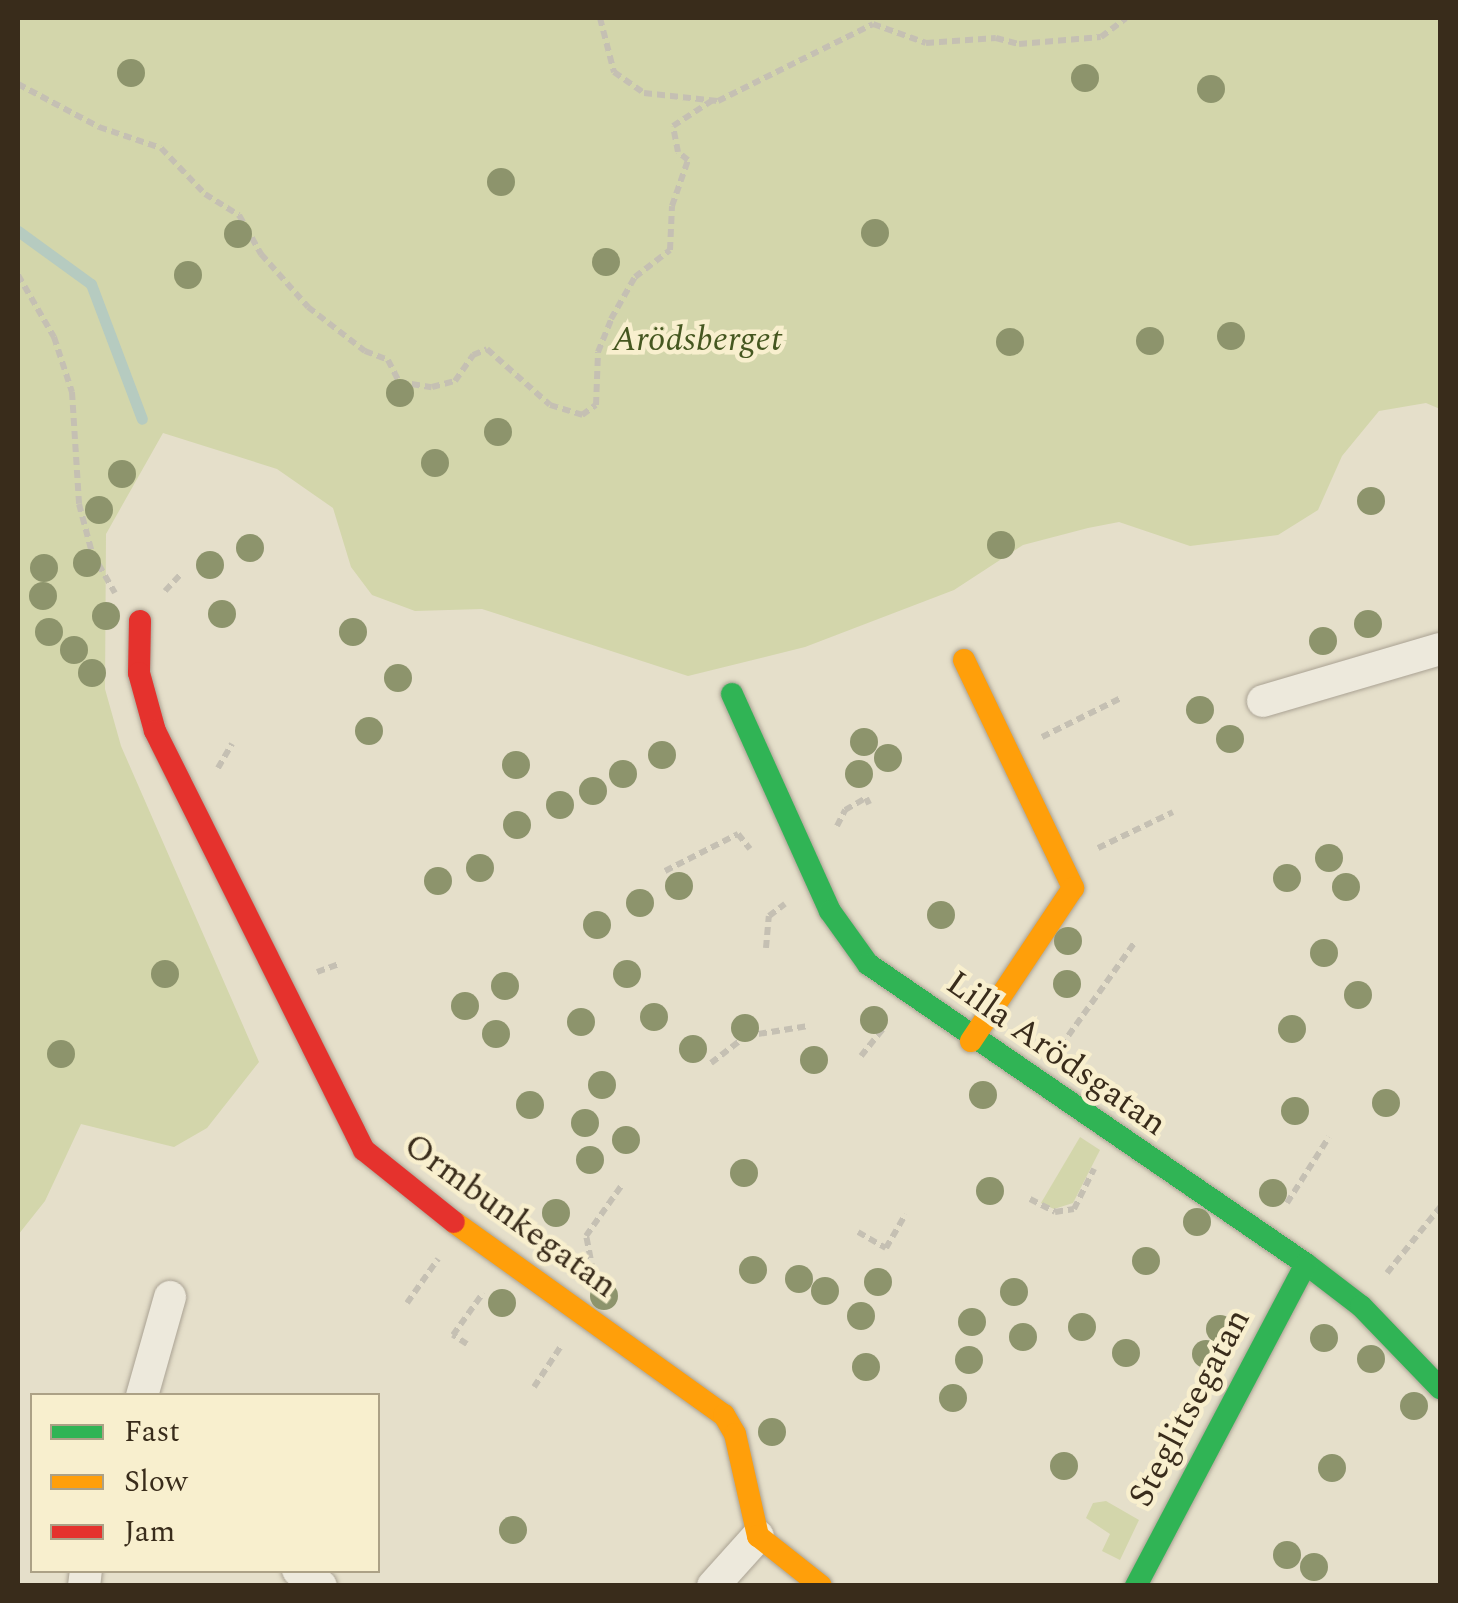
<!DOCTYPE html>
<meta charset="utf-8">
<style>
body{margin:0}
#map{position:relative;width:1458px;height:1603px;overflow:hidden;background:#e5dfca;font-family:Spectral,serif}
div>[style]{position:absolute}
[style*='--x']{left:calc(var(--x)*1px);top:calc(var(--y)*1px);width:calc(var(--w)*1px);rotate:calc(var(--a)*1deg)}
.green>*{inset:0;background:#d3d6ab}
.stream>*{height:11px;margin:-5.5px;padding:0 5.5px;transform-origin:5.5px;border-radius:5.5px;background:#b6cbc0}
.path>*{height:6px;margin-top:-3px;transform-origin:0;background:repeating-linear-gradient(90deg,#c5c0b3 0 8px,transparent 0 13px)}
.roads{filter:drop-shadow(0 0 2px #aaa293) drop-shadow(0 0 2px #aaa293)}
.street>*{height:32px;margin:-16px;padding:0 16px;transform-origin:16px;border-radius:16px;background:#ede9dc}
.fast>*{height:22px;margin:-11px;padding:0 11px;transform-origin:11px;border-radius:11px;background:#30b455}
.slow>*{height:22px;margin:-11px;padding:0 11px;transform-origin:11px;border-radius:11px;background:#ff9f0a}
.jam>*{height:22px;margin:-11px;padding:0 11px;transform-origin:11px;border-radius:11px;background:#e5322d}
.trees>*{width:28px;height:28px;margin:-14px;border-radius:50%;background:#8d946c}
span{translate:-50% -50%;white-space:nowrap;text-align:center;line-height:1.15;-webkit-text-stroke:9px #f8efce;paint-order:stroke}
.park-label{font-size:35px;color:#455720;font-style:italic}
.street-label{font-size:35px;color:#392c1b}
.frame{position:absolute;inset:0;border:20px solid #392c1b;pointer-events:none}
.legend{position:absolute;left:30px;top:1393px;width:350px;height:180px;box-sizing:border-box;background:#f8efce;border:2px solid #aca186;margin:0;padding:12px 18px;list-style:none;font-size:30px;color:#392c1b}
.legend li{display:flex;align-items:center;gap:20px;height:50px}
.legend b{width:50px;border:2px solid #aca186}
</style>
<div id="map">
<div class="green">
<div style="clip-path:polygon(18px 18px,1440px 18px,1440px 409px,1426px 403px,1379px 411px,1342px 456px,1318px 510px,1278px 535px,1190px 546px,1119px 522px,1088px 528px,1023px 545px,954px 590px,805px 647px,688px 676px,482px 609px,415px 611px,372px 595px,351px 567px,333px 508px,277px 469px,163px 433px,106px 534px,105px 689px,121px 746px,259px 1062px,207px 1128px,174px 1147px,81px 1124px,45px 1201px,18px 1235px)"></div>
<div style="clip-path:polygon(1080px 1137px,1100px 1150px,1073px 1203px,1054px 1209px,1041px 1203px)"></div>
<div style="clip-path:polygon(1106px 1501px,1139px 1520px,1120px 1560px,1102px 1551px,1110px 1534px,1086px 1518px,1093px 1503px)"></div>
</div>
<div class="stream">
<div style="--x:18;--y:231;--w:90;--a:36"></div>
<div style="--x:91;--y:284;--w:144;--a:69.3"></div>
</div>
<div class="path">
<div style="--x:600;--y:18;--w:56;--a:75.5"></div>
<div style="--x:614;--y:72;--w:37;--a:35"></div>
<div style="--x:644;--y:93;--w:74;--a:6.2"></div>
<div style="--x:718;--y:101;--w:173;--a:-26.4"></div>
<div style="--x:873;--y:24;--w:56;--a:19.7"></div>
<div style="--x:926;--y:43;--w:70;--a:-4.1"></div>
<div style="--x:996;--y:38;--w:24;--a:15"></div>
<div style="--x:1019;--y:44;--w:82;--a:-4.9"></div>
<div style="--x:1101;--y:37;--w:31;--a:-37"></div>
<div style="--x:18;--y:84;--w:92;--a:28"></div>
<div style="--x:99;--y:127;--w:65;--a:18.7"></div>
<div style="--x:161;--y:148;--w:64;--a:46.3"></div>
<div style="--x:205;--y:194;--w:40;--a:32"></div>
<div style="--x:239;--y:215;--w:45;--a:60.6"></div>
<div style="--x:261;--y:254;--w:71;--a:48.4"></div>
<div style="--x:308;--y:307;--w:72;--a:37.7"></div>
<div style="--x:365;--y:351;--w:25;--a:21"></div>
<div style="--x:388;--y:360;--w:25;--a:63"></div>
<div style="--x:399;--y:382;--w:33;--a:9"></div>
<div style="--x:432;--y:387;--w:24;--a:-15"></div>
<div style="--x:455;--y:381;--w:32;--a:-55"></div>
<div style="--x:473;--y:355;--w:15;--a:-23"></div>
<div style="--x:487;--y:349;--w:84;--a:41.6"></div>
<div style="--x:550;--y:405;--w:34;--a:17"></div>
<div style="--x:582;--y:415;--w:17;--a:-36"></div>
<div style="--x:596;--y:405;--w:53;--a:-87.8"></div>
<div style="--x:598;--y:352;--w:35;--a:-68"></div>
<div style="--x:611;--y:319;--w:48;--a:-60.3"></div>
<div style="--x:635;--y:277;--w:44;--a:-37.6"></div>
<div style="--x:670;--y:250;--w:44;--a:-87.4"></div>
<div style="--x:672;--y:206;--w:49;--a:-70.8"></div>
<div style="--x:688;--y:160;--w:13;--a:-141"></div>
<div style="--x:678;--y:152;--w:26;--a:-101"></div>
<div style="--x:673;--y:126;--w:48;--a:-33"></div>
<div style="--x:18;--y:275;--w:72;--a:59.9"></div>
<div style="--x:54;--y:337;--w:58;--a:71.9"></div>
<div style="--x:72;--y:392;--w:112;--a:86.4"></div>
<div style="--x:79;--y:504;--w:51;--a:75.1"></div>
<div style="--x:92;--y:553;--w:46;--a:60.1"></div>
<div style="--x:165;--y:591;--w:25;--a:-47"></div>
<div style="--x:1042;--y:737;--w:88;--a:-26.3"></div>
<div style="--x:218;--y:768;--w:28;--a:-60"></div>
<div style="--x:837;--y:826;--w:18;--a:-63"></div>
<div style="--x:845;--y:810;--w:24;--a:-30"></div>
<div style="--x:866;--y:798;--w:7;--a:63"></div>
<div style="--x:1098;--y:848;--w:83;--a:-25.6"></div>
<div style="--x:665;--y:871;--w:82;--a:-26.9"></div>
<div style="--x:738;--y:834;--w:19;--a:51"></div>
<div style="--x:766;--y:948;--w:32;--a:-85"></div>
<div style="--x:769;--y:916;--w:20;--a:-37"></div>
<div style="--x:317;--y:972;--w:23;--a:-20"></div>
<div style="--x:1061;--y:1046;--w:128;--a:-54.6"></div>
<div style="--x:861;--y:1056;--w:38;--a:-51"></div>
<div style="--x:711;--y:1063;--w:44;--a:-37.6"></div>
<div style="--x:746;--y:1036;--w:63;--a:-9.2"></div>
<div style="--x:1030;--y:1199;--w:28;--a:27"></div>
<div style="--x:1055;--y:1212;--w:19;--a:-9"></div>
<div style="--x:1074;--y:1209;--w:45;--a:-63.4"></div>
<div style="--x:1287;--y:1203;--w:78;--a:-57.5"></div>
<div style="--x:858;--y:1232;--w:32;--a:30"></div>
<div style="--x:886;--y:1248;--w:39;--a:-60"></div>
<div style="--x:593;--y:1271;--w:36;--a:-101"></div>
<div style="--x:586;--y:1236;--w:62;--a:-54.8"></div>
<div style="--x:1387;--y:1273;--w:85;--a:-51.2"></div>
<div style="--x:407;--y:1303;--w:54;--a:-54.8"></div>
<div style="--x:467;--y:1344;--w:17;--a:-147"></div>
<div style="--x:453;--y:1335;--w:52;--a:-54.5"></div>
<div style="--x:534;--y:1387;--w:49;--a:-56.6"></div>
</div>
<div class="roads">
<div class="street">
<div style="--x:1263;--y:701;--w:184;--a:-16.4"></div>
<div style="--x:142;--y:1396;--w:103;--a:-74.2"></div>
<div style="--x:298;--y:1570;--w:28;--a:35"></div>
<div style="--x:84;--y:1586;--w:16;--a:-83"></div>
<div style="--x:713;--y:1586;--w:67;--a:-48"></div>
</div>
<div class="fast">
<div style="--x:732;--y:694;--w:238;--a:65.7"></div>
<div style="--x:830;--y:911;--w:65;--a:54.4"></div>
<div style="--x:868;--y:964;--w:531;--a:34.41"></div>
<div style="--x:1306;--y:1264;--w:69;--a:37.4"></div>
<div style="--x:1361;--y:1306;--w:114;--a:46.1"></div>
<div style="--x:1136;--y:1586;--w:364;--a:-62.2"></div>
</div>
<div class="slow">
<div style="--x:964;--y:660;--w:253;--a:64.4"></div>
<div style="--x:1073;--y:888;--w:184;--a:123.7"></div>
<div style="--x:454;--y:1222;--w:332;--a:35.6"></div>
<div style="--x:724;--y:1415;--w:22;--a:60"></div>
<div style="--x:735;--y:1434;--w:105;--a:77.3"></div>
<div style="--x:758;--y:1536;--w:80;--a:38.4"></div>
</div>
<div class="jam">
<div style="--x:140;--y:621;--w:52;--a:91.1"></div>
<div style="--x:139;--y:673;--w:60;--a:74.6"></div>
<div style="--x:155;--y:731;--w:468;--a:63.5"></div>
<div style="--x:364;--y:1150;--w:115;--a:38.7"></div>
</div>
</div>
<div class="trees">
<div style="left:131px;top:73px"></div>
<div style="left:1085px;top:78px"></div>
<div style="left:1211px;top:89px"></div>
<div style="left:501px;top:182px"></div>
<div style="left:875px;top:233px"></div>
<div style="left:238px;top:234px"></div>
<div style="left:606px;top:262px"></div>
<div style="left:188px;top:275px"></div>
<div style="left:1231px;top:336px"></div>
<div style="left:1150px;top:341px"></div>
<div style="left:1010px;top:342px"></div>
<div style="left:400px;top:393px"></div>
<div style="left:498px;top:432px"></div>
<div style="left:435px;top:463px"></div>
<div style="left:122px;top:474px"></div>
<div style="left:1371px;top:501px"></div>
<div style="left:99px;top:510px"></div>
<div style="left:1001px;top:545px"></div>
<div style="left:250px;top:548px"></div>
<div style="left:87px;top:563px"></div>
<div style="left:210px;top:565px"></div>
<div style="left:44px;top:568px"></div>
<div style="left:43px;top:596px"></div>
<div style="left:222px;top:614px"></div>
<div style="left:106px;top:616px"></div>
<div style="left:1368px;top:624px"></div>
<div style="left:49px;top:632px"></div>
<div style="left:353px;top:632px"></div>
<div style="left:1323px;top:641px"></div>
<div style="left:74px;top:650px"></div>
<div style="left:92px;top:673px"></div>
<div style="left:398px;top:678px"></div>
<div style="left:1200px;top:710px"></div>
<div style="left:369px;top:731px"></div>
<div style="left:1230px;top:739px"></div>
<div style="left:864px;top:742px"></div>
<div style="left:662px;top:755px"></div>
<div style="left:888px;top:758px"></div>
<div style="left:516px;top:765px"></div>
<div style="left:623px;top:774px"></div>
<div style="left:859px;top:774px"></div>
<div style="left:593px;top:791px"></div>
<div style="left:560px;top:805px"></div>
<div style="left:517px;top:825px"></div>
<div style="left:1329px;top:858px"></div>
<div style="left:480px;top:868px"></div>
<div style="left:1287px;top:878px"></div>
<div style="left:438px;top:881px"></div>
<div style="left:679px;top:886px"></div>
<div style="left:1346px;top:887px"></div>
<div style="left:640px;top:903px"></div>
<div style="left:941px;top:915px"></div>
<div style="left:597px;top:925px"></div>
<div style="left:1068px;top:941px"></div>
<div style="left:1324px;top:953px"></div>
<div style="left:165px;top:974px"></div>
<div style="left:627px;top:974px"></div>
<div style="left:1067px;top:984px"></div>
<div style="left:505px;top:986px"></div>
<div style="left:1358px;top:995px"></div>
<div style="left:465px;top:1006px"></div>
<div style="left:654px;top:1017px"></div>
<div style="left:874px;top:1020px"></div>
<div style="left:581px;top:1022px"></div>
<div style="left:745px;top:1028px"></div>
<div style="left:1292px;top:1029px"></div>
<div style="left:496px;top:1034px"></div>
<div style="left:693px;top:1049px"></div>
<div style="left:61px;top:1054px"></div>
<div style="left:814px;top:1060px"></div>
<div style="left:602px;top:1085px"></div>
<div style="left:983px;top:1095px"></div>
<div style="left:1386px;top:1103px"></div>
<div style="left:530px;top:1105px"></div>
<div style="left:1295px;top:1111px"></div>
<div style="left:585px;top:1123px"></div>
<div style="left:626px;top:1140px"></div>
<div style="left:590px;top:1160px"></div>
<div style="left:744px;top:1173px"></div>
<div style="left:990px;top:1191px"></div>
<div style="left:1273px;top:1193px"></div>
<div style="left:556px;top:1213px"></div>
<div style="left:1197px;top:1222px"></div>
<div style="left:1146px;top:1261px"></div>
<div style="left:753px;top:1270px"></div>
<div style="left:799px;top:1279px"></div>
<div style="left:878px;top:1282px"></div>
<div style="left:825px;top:1291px"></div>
<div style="left:1014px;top:1292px"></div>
<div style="left:604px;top:1296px"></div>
<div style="left:502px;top:1303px"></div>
<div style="left:861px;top:1316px"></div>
<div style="left:972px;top:1322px"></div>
<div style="left:1082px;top:1327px"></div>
<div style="left:1220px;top:1329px"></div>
<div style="left:1023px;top:1337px"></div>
<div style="left:1324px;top:1338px"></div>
<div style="left:1126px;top:1353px"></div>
<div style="left:1206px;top:1354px"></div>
<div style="left:1371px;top:1359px"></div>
<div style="left:969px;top:1360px"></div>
<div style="left:866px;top:1367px"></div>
<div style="left:953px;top:1398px"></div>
<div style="left:1414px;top:1406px"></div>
<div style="left:772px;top:1432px"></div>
<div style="left:1064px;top:1466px"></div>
<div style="left:1332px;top:1468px"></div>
<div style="left:513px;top:1530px"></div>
<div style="left:1287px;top:1555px"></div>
<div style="left:1314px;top:1567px"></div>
</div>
<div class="park-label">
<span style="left:697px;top:340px">Arödsberget</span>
</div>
<div class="street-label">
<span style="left:1056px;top:1054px;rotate:35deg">Lilla Arödsgatan</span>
<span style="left:510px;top:1216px;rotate:36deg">Ormbunkegatan</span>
<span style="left:1190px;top:1408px;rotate:-62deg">Steglitsegatan</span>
</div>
<div class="frame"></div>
<ul class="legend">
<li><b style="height:12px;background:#30b455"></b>Fast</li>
<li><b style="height:12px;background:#ff9f0a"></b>Slow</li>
<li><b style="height:12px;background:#e5322d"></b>Jam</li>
</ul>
</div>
